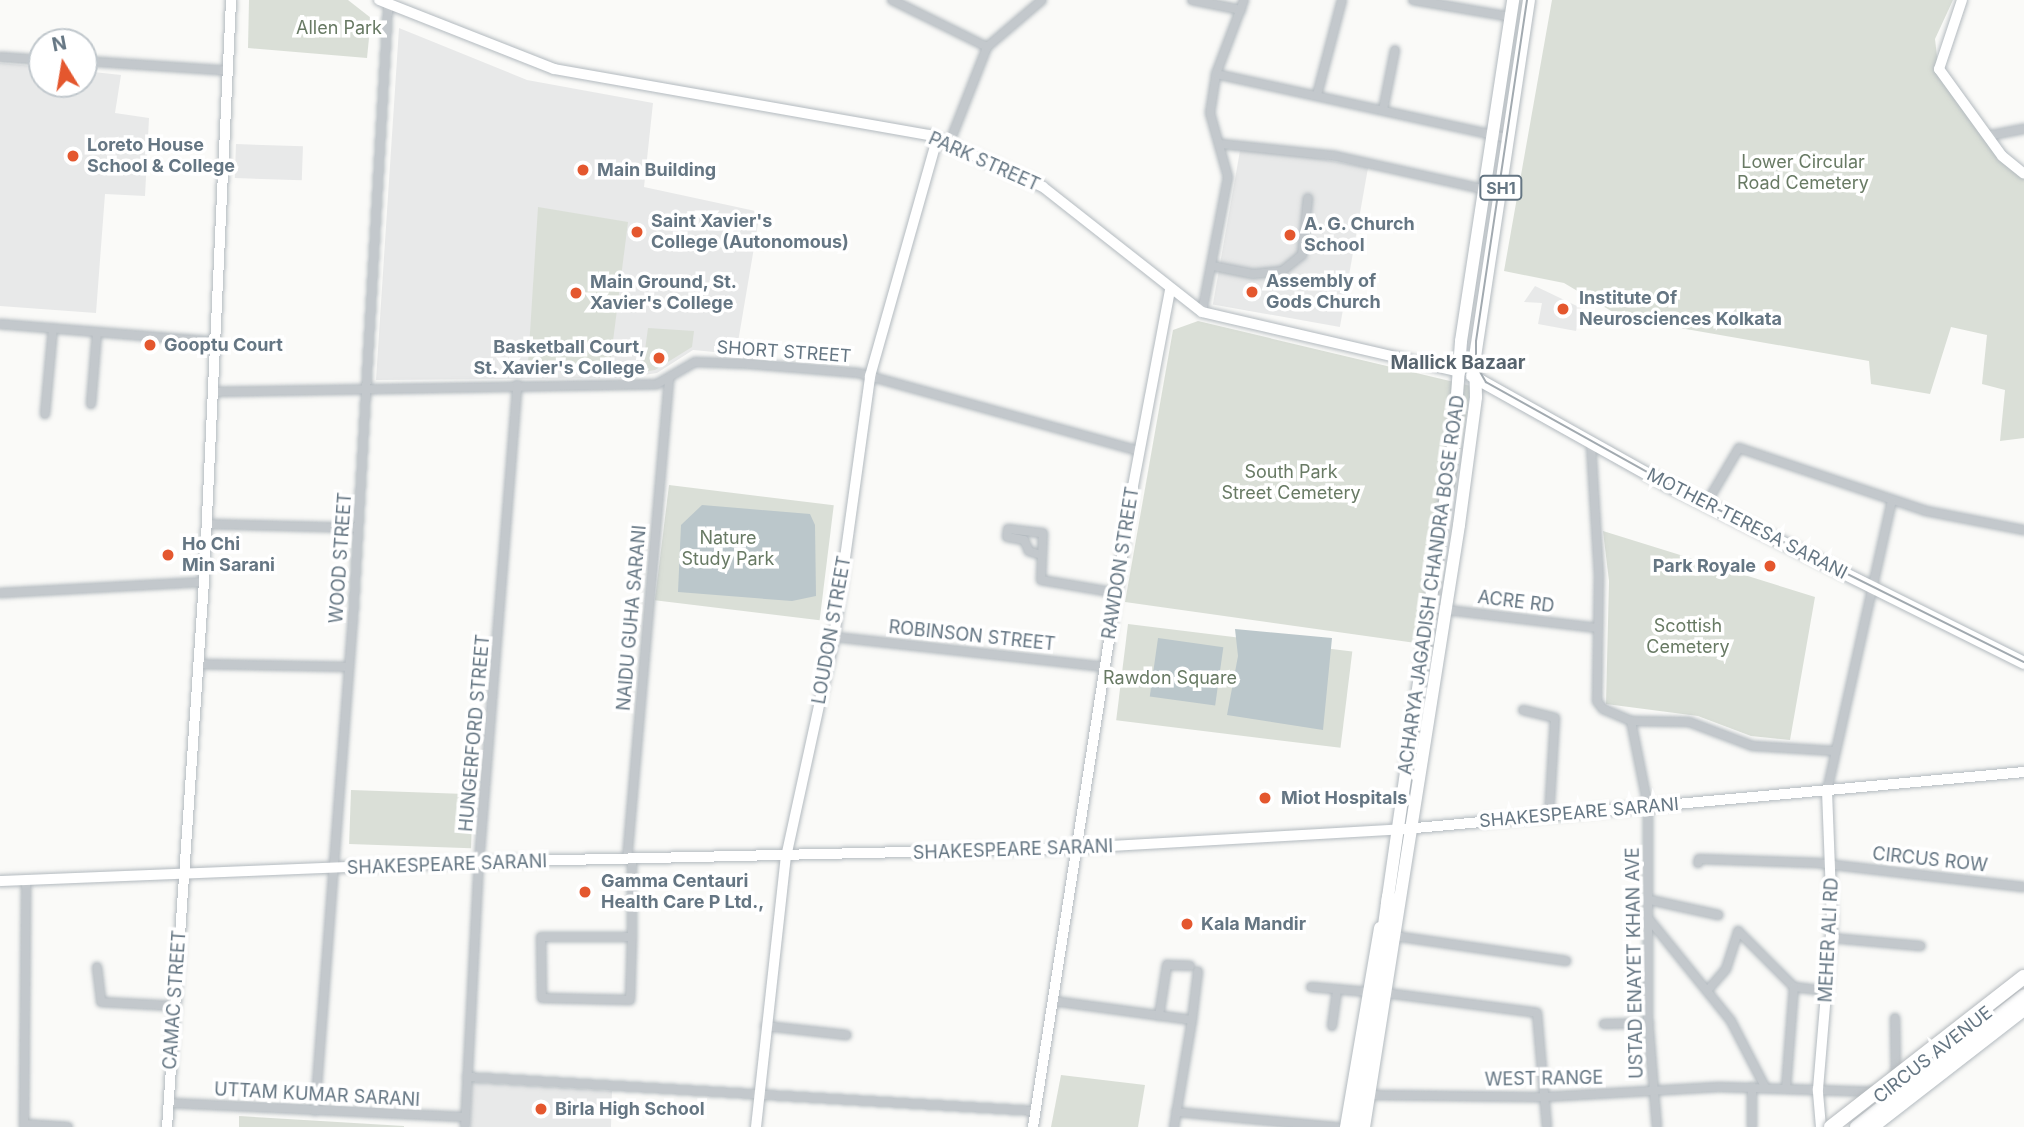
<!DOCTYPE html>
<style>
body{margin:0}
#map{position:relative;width:2024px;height:1127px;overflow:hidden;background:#fafaf8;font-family:Inter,sans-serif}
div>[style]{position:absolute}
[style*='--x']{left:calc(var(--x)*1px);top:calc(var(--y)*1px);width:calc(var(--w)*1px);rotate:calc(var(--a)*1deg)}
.built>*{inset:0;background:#e8e9e9;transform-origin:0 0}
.green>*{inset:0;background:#dadfd7;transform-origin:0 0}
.water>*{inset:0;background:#bbc7cb;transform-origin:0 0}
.roads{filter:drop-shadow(0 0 2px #b3babf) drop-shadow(0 0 2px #b3babf)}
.street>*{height:8px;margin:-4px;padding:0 4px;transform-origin:4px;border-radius:4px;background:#c3c8cc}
.secondary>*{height:10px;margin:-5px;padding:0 5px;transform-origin:5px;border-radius:5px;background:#fff}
.primary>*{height:12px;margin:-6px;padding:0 6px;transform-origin:6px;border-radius:6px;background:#fff}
.highway>*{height:14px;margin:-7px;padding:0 7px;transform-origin:7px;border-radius:7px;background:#fff}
.tram>*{height:2px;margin:-1px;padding:0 1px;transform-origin:1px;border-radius:1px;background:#a2aab0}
.bridges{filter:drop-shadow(0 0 2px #b4b9bd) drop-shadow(0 0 2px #b4b9bd)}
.highway-bridge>*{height:14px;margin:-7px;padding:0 7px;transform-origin:7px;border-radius:7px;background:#fff}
.dots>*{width:19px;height:19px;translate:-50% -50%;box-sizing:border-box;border:4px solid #fff;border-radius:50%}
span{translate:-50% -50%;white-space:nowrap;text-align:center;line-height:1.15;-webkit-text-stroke:7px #fff;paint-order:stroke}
.shield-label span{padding:2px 5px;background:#fff;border:2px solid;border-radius:5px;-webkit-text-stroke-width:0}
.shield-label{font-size:16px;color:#657683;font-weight:700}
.park-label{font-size:18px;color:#687a64}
.poi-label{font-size:18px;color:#657683;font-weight:700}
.left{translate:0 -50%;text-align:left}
.right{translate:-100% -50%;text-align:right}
.street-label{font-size:18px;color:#657683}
.neighbourhood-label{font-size:19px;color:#57646e;font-weight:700}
.north{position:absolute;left:28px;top:28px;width:70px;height:70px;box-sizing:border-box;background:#fff;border:2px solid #c1c8cd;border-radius:50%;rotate:349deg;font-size:19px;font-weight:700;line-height:28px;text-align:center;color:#657683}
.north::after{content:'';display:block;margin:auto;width:24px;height:32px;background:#e4572e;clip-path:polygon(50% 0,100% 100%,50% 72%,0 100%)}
</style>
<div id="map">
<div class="built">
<div style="clip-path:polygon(399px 28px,527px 80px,653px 103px,644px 187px,760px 212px,736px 354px,693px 350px,657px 373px,625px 378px,376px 380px)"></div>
<div style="clip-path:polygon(0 63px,42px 67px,42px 84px,84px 84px,84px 71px,121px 75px,115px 113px,149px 118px,145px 196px,105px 194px,96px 313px,0 306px)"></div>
<div style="left:236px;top:144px;width:67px;height:34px;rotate:2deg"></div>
<div style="left:1241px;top:145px;width:129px;height:162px;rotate:10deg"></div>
<div style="clip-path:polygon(1535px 286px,1581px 308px,1576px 331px,1538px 324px,1542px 303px,1524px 302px)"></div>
<div style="clip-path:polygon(472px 1082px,612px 1091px,611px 1127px,470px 1127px)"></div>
</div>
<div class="green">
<div style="clip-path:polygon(249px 0,348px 0,371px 18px,367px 58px,248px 48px)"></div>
<div style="clip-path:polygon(1552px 0,1953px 0,1935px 39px,1938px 65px,2005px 158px,2024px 174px,2024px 438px,2000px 441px,2005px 390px,1982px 384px,1987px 335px,1951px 327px,1930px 394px,1871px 384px,1869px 361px,1623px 318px,1564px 283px,1504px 271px)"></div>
<div style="clip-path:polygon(538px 207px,628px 222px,610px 365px,528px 364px)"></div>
<div style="clip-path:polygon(1198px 321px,1471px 386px,1430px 645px,1125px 602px,1173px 330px)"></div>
<div style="clip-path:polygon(648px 328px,694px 331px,692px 347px,655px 370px,642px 372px)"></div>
<div style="left:669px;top:485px;width:166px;height:116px;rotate:7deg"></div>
<div style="clip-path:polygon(1603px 531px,1815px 597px,1790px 740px,1751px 736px,1698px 716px,1606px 704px,1609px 581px)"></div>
<div style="left:1128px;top:624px;width:226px;height:97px;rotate:7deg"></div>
<div style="left:351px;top:790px;width:122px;height:54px;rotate:2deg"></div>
<div style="clip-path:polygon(1061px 1075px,1145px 1085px,1138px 1127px,1051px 1127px)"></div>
<div style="clip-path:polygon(239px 1116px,404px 1126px,404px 1127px,239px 1127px)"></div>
</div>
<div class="water">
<div style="clip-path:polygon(702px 505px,810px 514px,815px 525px,816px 596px,792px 601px,678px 592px,681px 525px)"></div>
<div style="clip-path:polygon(1235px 629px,1332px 638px,1323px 730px,1227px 715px,1238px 656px)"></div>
<div style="left:1158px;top:638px;width:66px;height:59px;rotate:8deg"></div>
</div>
<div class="roads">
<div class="street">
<div style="--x:892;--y:0;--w:106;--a:26.3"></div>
<div style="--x:1192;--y:0;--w:50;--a:11.5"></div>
<div style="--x:1413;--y:0;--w:99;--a:9.8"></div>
<div style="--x:0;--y:57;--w:42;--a:4.1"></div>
<div style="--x:84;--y:61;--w:145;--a:3.9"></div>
<div style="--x:1216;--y:74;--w:79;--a:-69.3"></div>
<div style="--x:1317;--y:95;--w:98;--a:-75.3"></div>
<div style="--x:1383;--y:110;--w:61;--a:-78.7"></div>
<div style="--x:1987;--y:136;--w:38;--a:-11"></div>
<div style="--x:949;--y:144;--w:104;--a:-68.6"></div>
<div style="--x:987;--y:47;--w:72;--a:-40.5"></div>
<div style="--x:1221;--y:144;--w:115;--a:6"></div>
<div style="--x:1335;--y:156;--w:156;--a:12.6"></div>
<div style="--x:1213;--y:266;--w:41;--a:11.3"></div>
<div style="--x:1253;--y:274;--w:29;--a:-6"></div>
<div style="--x:1282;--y:271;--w:26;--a:-39"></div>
<div style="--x:1302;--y:255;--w:57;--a:-84"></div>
<div style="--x:1202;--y:312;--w:137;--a:-79.1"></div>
<div style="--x:1228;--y:177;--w:66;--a:-105.7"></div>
<div style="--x:1210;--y:113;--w:39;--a:-81"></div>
<div style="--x:1216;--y:74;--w:299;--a:12.4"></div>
<div style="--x:0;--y:324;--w:218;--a:4.7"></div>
<div style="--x:213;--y:392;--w:444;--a:-1"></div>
<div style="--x:657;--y:384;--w:44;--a:-30.1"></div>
<div style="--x:695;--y:362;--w:54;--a:2.1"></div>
<div style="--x:749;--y:364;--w:109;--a:4.7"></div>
<div style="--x:858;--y:373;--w:292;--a:15.5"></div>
<div style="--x:91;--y:404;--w:72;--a:-85.2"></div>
<div style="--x:45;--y:414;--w:86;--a:-84.7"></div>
<div style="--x:1591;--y:444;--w:132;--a:86.5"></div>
<div style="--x:1599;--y:576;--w:125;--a:90.9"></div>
<div style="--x:1597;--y:701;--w:10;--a:53"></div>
<div style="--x:1603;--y:709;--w:30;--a:23"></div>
<div style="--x:1631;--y:721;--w:87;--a:78.7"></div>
<div style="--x:1648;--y:806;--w:212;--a:90"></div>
<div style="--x:1648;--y:1018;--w:109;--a:85.3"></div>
<div style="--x:1706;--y:504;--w:65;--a:-59.5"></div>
<div style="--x:1739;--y:448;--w:197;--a:18.6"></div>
<div style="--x:1926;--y:511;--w:100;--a:11"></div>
<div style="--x:207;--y:524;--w:151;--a:1.5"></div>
<div style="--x:1041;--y:555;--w:13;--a:-162"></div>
<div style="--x:1029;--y:551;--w:12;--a:-114"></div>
<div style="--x:1024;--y:540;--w:17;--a:-170"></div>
<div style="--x:1007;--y:537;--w:8;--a:-83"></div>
<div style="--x:1008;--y:529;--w:35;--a:7"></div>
<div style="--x:1043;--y:533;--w:47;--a:92.4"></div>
<div style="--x:1041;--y:580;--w:77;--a:9.7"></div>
<div style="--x:0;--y:593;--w:204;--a:-3.1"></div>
<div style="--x:1430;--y:608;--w:169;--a:6.8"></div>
<div style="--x:834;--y:637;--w:274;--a:6.3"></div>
<div style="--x:198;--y:664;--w:151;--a:1.1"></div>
<div style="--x:1523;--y:710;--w:33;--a:14"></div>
<div style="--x:1555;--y:718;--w:98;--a:93.5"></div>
<div style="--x:1631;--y:721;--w:58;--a:1"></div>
<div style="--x:1689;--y:722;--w:68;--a:20.6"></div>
<div style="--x:1753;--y:746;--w:81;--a:3.5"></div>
<div style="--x:1827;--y:791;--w:297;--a:-77.4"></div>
<div style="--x:627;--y:860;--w:483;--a:-85"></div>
<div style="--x:632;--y:860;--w:77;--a:90"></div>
<div style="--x:632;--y:937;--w:63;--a:91.8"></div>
<div style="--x:630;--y:1000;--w:88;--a:-178.7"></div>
<div style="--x:542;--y:998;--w:61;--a:-90.9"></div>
<div style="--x:541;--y:937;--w:91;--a:0"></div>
<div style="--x:1698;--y:863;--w:4;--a:-76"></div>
<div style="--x:1699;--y:859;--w:118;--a:1.9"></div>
<div style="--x:1817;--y:863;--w:208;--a:6.6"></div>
<div style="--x:1650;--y:900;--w:70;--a:12.4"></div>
<div style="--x:1648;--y:918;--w:132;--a:51.1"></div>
<div style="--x:1731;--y:1021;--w:74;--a:62.7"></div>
<div style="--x:1395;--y:936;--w:173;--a:8.3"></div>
<div style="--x:1832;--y:938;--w:89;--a:5.1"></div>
<div style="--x:97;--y:967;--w:35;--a:83"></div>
<div style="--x:101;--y:1002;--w:73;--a:3.1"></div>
<div style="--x:1311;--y:987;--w:57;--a:5"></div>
<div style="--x:1707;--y:991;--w:29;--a:-49"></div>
<div style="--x:1726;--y:969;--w:40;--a:-72"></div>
<div style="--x:1738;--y:931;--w:79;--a:45"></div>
<div style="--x:1794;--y:987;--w:33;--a:7"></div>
<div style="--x:1386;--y:993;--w:152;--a:7.5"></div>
<div style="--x:1537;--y:1013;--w:114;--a:85"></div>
<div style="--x:1053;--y:1001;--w:140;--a:7.8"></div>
<div style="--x:1192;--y:1020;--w:109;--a:99.5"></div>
<div style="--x:1159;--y:1016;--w:52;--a:-81.1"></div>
<div style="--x:1167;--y:965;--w:23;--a:2"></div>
<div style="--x:1895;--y:1018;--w:60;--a:89"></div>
<div style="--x:1192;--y:1020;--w:49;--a:-83"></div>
<div style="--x:1604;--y:1024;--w:45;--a:-1.3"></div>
<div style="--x:765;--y:1026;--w:82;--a:6.3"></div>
<div style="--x:1332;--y:1026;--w:37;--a:-82"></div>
<div style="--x:467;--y:1077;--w:569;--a:3.43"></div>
<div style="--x:1752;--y:1087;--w:40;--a:90"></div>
<div style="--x:1786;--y:1088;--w:101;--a:-85.5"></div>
<div style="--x:1370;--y:1095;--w:175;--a:0.7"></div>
<div style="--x:1545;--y:1097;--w:174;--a:-3.3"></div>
<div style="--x:1719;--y:1087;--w:157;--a:1.8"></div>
<div style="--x:168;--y:1103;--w:297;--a:2.7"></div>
<div style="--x:315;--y:1111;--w:492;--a:-85.6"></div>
<div style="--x:353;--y:620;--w:614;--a:-86.73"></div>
<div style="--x:1176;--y:1112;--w:161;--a:5.4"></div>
<div style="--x:24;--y:1124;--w:44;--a:3.9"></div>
<div style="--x:24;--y:1127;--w:246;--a:-89.5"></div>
<div style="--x:465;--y:1127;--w:265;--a:-87"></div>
<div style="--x:479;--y:862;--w:479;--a:-85.4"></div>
</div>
<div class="secondary">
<div style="--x:379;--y:0;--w:188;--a:21.5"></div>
<div style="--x:554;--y:69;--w:381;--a:10"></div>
<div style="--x:929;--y:135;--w:125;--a:24.5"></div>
<div style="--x:1043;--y:187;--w:202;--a:38.2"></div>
<div style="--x:1202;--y:312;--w:265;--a:13.1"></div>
<div style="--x:1962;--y:0;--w:73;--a:108.4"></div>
<div style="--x:1939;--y:69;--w:107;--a:54.1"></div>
<div style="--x:2002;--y:156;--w:28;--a:39"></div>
<div style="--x:0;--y:881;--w:479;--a:-2.3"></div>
<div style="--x:479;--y:862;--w:598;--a:-1.34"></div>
<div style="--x:1077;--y:848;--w:329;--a:-3.3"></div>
<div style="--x:1405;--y:829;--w:622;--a:-5.26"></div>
<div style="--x:167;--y:1127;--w:546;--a:-86.12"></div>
<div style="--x:204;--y:582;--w:583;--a:-87.34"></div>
<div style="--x:756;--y:1127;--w:272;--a:-83.7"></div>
<div style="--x:786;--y:857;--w:225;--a:-77.7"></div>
<div style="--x:834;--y:637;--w:263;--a:-82.1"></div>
<div style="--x:870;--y:376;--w:246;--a:-74.2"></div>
<div style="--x:1033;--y:1127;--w:649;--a:-81.13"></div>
<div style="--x:1133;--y:486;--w:199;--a:-79.3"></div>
<div style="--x:1821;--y:1127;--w:38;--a:-95"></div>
<div style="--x:1818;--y:1089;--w:169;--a:-85.2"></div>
<div style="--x:1832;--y:921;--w:130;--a:-92.2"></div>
</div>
<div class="primary">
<div style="--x:1472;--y:376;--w:223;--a:29.2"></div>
<div style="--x:1667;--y:485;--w:399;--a:26.5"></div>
<div style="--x:1387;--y:904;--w:461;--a:-81.8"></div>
<div style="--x:1453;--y:448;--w:107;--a:-85.7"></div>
<div style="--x:1461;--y:341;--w:345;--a:-81.3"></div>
<div style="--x:1346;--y:1127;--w:202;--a:-80.3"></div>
<div style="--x:1364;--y:1127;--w:609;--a:-81.03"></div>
<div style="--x:1459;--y:525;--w:129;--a:-82.4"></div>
<div style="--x:1476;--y:397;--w:40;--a:-91.4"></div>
<div style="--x:1475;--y:357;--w:361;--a:-81.4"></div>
<div style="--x:1873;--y:1127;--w:191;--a:-37.8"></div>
</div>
<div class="highway">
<div style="--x:1357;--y:1127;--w:232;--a:-82.1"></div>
<div style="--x:1857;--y:1127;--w:212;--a:-38.1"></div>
</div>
</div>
<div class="tram">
<div style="--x:1527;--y:0;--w:345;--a:98.5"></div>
<div style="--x:1476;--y:341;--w:24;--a:90"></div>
<div style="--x:1476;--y:365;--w:20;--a:60"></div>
<div style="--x:1486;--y:382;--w:226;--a:29.2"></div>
<div style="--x:1683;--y:492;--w:381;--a:26.5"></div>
</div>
<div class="bridges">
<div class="highway-bridge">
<div style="--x:1831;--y:1127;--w:244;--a:-37.9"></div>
</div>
</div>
<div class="dots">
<div style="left:73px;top:156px;background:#e4572e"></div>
<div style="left:583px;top:170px;background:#e4572e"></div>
<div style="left:637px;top:232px;background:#e4572e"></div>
<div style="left:1290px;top:235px;background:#e4572e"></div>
<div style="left:1252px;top:292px;background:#e4572e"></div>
<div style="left:576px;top:293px;background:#e4572e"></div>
<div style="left:1563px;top:309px;background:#e4572e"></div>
<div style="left:150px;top:345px;background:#e4572e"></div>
<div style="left:659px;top:358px;background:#e4572e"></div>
<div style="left:168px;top:555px;background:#e4572e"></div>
<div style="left:1770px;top:566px;background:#e4572e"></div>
<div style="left:1265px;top:798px;background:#e4572e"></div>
<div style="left:585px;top:892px;background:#e4572e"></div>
<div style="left:1187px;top:924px;background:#e4572e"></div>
<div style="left:541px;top:1109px;background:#e4572e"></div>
</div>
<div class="shield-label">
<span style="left:1501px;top:188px">SH1</span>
</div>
<div class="park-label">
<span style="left:339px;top:28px">Allen Park</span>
<span style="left:1803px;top:173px">Lower Circular<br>Road Cemetery</span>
<span style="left:1291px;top:483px">South Park<br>Street Cemetery</span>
<span style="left:728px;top:549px">Nature<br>Study Park</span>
<span style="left:1688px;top:637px">Scottish<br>Cemetery</span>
<span style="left:1170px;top:678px">Rawdon Square</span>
</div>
<div class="poi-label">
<span class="left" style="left:87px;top:156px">Loreto House<br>School &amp; College</span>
<span class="left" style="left:597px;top:170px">Main Building</span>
<span class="left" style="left:651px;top:232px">Saint Xavier's<br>College (Autonomous)</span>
<span class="left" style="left:1304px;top:235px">A. G. Church<br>School</span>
<span class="left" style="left:1266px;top:292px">Assembly of<br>Gods Church</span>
<span class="left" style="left:590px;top:293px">Main Ground, St.<br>Xavier's College</span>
<span class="left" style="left:1579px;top:309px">Institute Of<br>Neurosciences Kolkata</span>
<span class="left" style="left:164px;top:345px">Gooptu Court</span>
<span class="right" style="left:645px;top:358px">Basketball Court,<br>St. Xavier's College</span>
<span class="left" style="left:182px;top:555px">Ho Chi<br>Min Sarani</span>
<span class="right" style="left:1756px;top:566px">Park Royale</span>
<span class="left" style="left:1281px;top:798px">Miot Hospitals</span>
<span class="left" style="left:601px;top:892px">Gamma Centauri<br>Health Care P Ltd.,</span>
<span class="left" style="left:1201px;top:924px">Kala Mandir</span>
<span class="left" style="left:555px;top:1109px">Birla High School</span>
</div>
<div class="street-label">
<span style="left:984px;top:162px;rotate:24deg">PARK STREET</span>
<span style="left:784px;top:352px;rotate:4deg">SHORT STREET</span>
<span style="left:1747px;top:524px;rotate:27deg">MOTHER TERESA SARANI</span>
<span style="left:341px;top:558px;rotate:-86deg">WOOD STREET</span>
<span style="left:1121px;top:563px;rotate:-81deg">RAWDON STREET</span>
<span style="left:1432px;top:585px;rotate:-82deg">ACHARYA JAGADISH CHANDRA BOSE ROAD</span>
<span style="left:1516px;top:602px;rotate:7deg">ACRE RD</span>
<span style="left:632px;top:618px;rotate:-85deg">NAIDU GUHA SARANI</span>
<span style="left:832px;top:630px;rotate:-80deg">LOUDON STREET</span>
<span style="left:972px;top:636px;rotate:6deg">ROBINSON STREET</span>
<span style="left:475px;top:733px;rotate:-85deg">HUNGERFORD STREET</span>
<span style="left:1579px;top:813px;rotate:-5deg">SHAKESPEARE SARANI</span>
<span style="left:1013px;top:850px;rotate:-2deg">SHAKESPEARE SARANI</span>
<span style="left:1930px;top:860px;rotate:6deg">CIRCUS ROW</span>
<span style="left:447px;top:865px;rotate:-2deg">SHAKESPEARE SARANI</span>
<span style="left:1829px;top:940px;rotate:-87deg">MEHER ALI RD</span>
<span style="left:1635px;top:963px;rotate:-91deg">USTAD ENAYET KHAN AVE</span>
<span style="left:175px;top:1000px;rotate:-86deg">CAMAC STREET</span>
<span style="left:1933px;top:1055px;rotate:-38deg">CIRCUS AVENUE</span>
<span style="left:1544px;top:1079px;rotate:-1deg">WEST RANGE</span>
<span style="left:317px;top:1095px;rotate:3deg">UTTAM KUMAR SARANI</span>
</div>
<div class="neighbourhood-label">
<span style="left:1458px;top:363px">Mallick Bazaar</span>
</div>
<div class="north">N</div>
</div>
